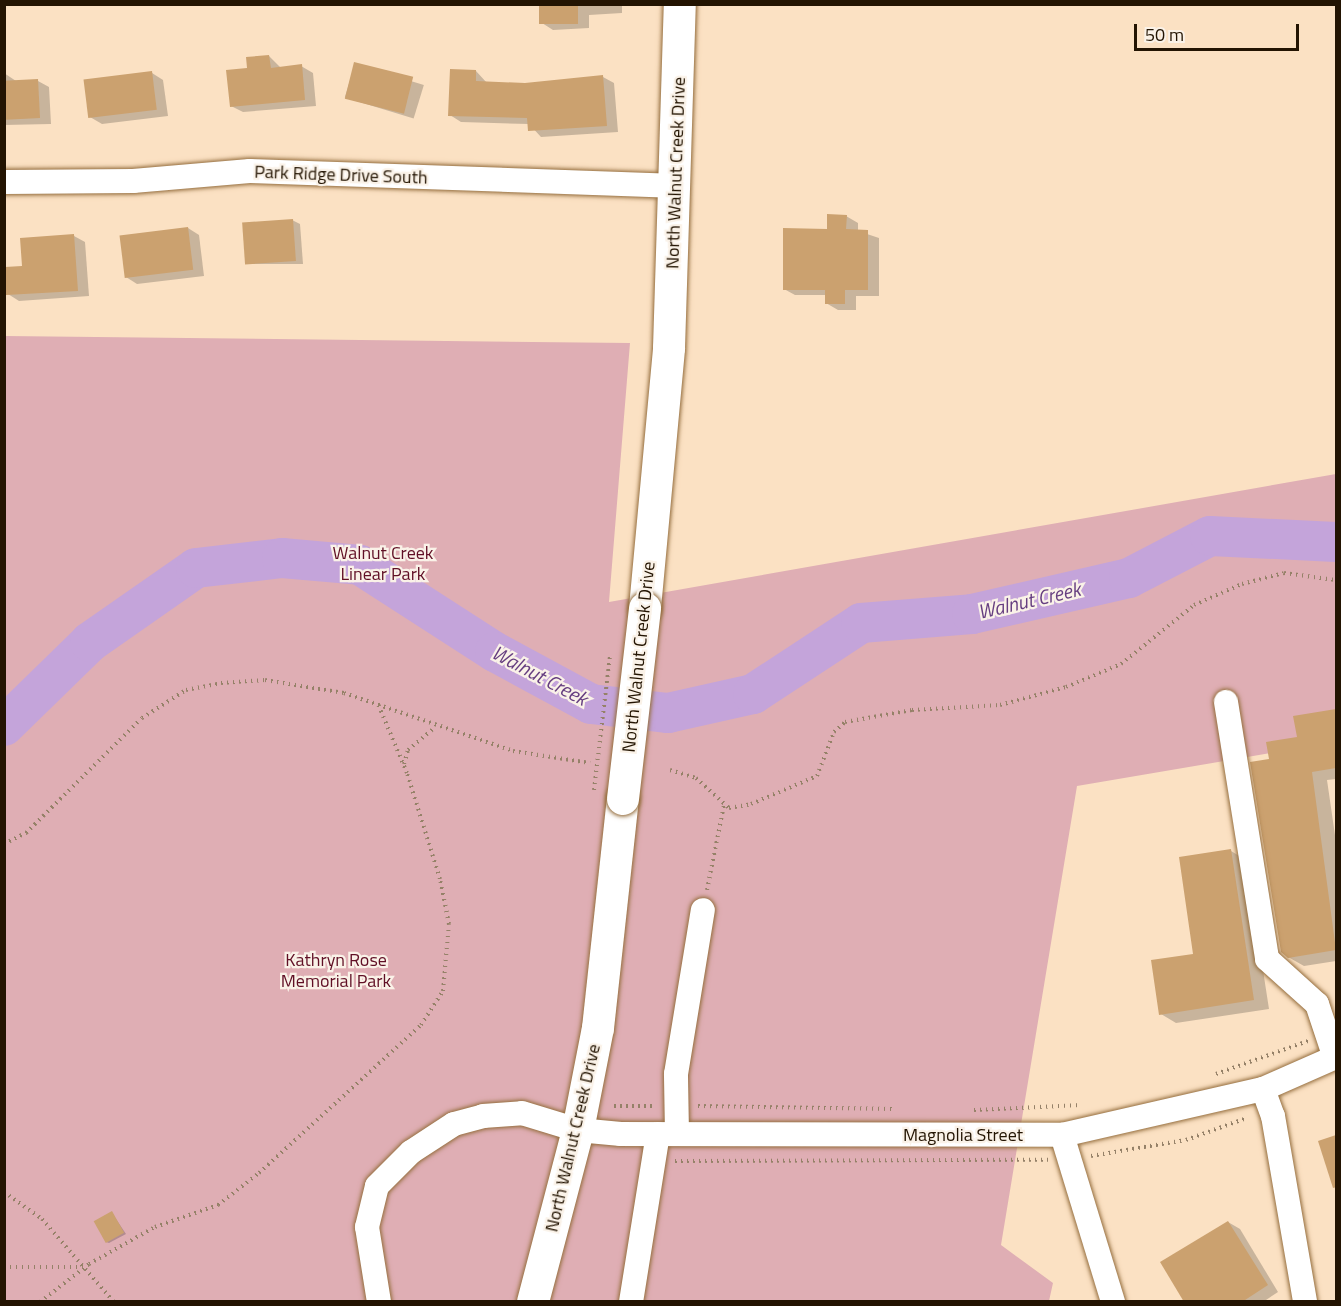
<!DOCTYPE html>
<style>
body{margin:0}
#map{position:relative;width:1341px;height:1306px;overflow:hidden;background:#fbe1c3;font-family:"Titillium Web",sans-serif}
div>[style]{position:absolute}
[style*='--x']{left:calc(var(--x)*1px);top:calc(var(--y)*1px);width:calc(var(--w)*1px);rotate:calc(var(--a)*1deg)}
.green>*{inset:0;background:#dfaeb4}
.shadow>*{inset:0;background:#0003;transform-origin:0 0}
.river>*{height:40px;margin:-20px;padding:0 20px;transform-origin:20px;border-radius:20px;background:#c4a4da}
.building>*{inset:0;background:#cba16f;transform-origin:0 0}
.path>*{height:4px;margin-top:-2px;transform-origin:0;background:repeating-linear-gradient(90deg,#958168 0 1.5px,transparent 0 6px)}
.roads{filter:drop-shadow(0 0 2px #956e3e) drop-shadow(0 0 2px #956e3e)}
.minor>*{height:24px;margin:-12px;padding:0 12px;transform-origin:12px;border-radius:12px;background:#fff}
.major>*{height:32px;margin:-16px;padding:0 16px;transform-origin:16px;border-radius:16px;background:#fff}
.path-bridge>*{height:4px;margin-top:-2px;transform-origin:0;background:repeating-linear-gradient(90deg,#958168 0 1.5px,transparent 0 6px)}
.bridges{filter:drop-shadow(0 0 2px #956e3e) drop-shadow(0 0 2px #956e3e)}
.major-bridge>*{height:32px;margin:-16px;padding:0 16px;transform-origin:16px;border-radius:16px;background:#fff}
span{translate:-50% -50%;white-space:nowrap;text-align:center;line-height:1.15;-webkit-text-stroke:4.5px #faf2e8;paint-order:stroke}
.street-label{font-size:18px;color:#231402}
.park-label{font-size:18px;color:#600f25}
.water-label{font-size:20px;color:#663e80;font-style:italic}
.frame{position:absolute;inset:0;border:6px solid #231402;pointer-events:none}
.scale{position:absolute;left:1134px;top:24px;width:165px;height:27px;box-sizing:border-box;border:3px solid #231402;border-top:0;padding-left:8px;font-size:18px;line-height:21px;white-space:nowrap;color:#231402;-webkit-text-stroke:4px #faf2e8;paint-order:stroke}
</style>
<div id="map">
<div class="green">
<div style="clip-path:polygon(5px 336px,630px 343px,609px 602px,1336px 474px,1336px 742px,1077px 786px,1001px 1245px,1053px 1283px,1049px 1301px,5px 1302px)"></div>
</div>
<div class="shadow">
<div style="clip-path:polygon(541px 4px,622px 4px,622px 13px,589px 15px,589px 28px,553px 30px,542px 23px)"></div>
<div style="clip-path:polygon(269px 56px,281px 68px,301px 66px,313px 73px,316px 106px,243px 112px,231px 106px,249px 70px)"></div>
<div style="left:355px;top:64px;width:72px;height:35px;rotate:17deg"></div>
<div style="clip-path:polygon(451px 70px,476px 71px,487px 83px,525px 85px,603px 77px,614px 83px,618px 132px,541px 137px,529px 124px,461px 122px,450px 115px)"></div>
<div style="clip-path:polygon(4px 73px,16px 81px,38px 81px,49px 87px,51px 124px,4px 125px)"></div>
<div style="clip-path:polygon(152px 73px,163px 80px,168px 116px,102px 124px,90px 117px)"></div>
<div style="clip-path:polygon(846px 216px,858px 223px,858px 231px,879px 238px,879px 296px,856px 296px,856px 310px,838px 310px,826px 303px,826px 295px,795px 295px,784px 289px,828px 230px)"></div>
<div style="clip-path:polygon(292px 220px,300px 224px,303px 264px,247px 264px)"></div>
<div style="clip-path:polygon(188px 228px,199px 235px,204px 276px,137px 284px,126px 277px)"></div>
<div style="clip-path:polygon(74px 236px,85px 242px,89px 296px,19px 301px,8px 294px,24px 267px)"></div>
<div style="clip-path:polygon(1336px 710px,1336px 779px,1327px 780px,1336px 842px,1336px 961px,1304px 966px,1288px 957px,1271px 761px,1298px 738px,1295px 717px)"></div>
<div style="clip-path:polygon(1231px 851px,1246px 860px,1269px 1009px,1176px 1023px,1161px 1014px,1195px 955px)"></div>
<div style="clip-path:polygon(1336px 1137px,1336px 1192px,1320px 1142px)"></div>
<div style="clip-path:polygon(112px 1213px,126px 1234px,109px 1243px,106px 1242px)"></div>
<div style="clip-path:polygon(1228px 1222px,1240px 1229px,1278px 1292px,1263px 1302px,1186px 1302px)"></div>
</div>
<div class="river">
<div style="--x:4;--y:726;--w:120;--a:-44.3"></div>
<div style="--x:90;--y:642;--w:129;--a:-34.9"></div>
<div style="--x:196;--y:568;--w:87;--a:-6.6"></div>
<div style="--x:282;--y:558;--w:78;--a:5.1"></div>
<div style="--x:360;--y:565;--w:161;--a:32.8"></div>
<div style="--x:495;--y:652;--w:109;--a:28.4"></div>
<div style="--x:591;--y:704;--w:78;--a:6.7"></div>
<div style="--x:668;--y:713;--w:87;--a:-12.6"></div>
<div style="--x:753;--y:694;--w:129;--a:-33.3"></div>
<div style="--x:861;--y:623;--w:111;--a:-4.6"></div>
<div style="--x:972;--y:614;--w:161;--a:-12.9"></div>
<div style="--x:1129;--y:578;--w:91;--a:-27.4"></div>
<div style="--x:1210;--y:536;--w:126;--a:2.7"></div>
</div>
<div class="building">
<div style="left:539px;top:4px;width:39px;height:20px"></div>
<div style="clip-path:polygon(269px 55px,271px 68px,302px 64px,305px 100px,230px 107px,226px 70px,247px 68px,246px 57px)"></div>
<div style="left:354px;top:62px;width:61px;height:38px;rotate:14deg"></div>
<div style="clip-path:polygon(450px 69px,476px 70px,476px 81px,525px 83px,603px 75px,607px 126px,528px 131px,527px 118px,448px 116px)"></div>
<div style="left:152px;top:71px;width:39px;height:69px;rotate:83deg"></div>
<div style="left:38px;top:79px;width:39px;height:34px;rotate:87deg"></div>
<div style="clip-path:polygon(827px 214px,847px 215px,846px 229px,868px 230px,868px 290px,845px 290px,845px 304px,825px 304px,825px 290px,783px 290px,783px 228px,827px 229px)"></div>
<div style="left:293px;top:219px;width:42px;height:51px;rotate:86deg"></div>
<div style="left:188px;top:227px;width:43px;height:69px;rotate:83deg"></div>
<div style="clip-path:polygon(74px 234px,78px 291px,6px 295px,5px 267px,22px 266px,20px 238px)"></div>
<div style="clip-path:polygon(1336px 709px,1336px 768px,1312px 772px,1336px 950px,1288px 958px,1281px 952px,1250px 762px,1269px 759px,1266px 742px,1297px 737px,1293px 716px)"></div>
<div style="clip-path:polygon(1231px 849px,1254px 1000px,1159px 1015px,1151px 960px,1193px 954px,1179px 857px)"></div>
<div style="clip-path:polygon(1336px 1135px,1336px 1187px,1333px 1188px,1318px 1141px)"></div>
<div style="left:112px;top:1211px;width:25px;height:21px;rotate:61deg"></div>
<div style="clip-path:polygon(1228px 1221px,1268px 1285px,1242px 1302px,1184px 1302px,1160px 1262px)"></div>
</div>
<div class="path">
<div style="--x:404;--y:764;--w:15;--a:-74"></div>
<div style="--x:408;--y:750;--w:35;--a:-40"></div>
<div style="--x:670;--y:770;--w:27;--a:17"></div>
<div style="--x:696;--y:778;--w:45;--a:42.3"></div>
<div style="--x:729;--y:808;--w:22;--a:-10"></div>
<div style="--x:751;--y:804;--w:72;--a:-23"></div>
<div style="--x:817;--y:776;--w:47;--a:-68.9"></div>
<div style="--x:834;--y:732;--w:15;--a:-42"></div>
<div style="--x:845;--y:722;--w:68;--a:-10.2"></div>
<div style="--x:912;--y:710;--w:88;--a:-3.3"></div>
<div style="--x:1000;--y:705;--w:68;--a:-15.3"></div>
<div style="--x:1066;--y:687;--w:60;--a:-22.7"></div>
<div style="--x:1121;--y:664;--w:94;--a:-38.9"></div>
<div style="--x:1194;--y:605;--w:52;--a:-23.6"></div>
<div style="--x:1242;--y:584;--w:43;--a:-14.7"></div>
<div style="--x:1284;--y:573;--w:52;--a:7.7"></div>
<div style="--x:4;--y:844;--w:25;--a:-27"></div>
<div style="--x:26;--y:833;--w:163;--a:-44.8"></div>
<div style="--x:142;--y:718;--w:52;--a:-32.5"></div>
<div style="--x:186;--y:690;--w:36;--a:-11"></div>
<div style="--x:221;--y:683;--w:44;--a:-3.9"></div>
<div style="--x:265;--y:680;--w:80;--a:9.3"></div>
<div style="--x:344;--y:693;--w:179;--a:18.9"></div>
<div style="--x:513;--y:751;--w:78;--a:8.9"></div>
<div style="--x:707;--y:890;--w:87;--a:-78.7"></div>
<div style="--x:1216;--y:1074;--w:98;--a:-19.7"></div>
<div style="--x:614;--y:1106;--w:41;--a:0"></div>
<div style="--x:698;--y:1106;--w:194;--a:0.9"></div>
<div style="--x:974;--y:1110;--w:107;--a:-2.7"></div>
<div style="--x:1091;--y:1156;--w:96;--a:-9.6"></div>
<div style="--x:1186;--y:1140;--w:62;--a:-19.9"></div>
<div style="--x:675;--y:1161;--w:373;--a:-0.2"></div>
<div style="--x:4;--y:1192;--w:47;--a:35.4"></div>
<div style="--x:42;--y:1219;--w:110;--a:49.1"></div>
<div style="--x:4;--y:1267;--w:81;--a:0"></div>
<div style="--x:40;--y:1302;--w:62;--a:-37.8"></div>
<div style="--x:89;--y:1264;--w:76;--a:-29.3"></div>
<div style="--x:155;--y:1227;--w:67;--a:-19.2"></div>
<div style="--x:218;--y:1205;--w:52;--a:-38"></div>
<div style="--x:259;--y:1173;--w:219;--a:-42.4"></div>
<div style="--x:421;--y:1025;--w:40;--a:-57.1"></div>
<div style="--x:443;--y:991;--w:67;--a:-84.9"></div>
<div style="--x:449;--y:924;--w:46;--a:-101.3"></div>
<div style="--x:440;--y:879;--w:111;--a:-107.3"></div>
<div style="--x:407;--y:773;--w:75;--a:-112.8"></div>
</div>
<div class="roads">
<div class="minor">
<div style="--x:4;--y:182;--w:129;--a:-0.4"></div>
<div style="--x:133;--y:181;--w:117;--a:-4.9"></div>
<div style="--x:250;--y:171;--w:428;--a:2"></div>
<div style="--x:1226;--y:702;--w:260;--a:80.9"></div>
<div style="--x:1267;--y:959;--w:67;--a:42"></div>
<div style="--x:1317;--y:1004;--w:57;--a:71.6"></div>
<div style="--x:1263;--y:1089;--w:29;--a:70"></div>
<div style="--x:1273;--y:1116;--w:189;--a:80.2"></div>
<div style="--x:677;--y:1134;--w:60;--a:-91"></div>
<div style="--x:676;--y:1074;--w:166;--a:-80.7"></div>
<div style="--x:1062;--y:1135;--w:175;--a:73"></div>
<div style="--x:379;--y:1302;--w:76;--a:-99.1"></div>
<div style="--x:367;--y:1227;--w:42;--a:-76.3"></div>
<div style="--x:377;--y:1186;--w:48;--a:-45"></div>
<div style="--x:411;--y:1152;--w:51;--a:-33.1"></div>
<div style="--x:454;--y:1124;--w:30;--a:-15"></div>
<div style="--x:483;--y:1116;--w:39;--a:-4"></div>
<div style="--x:522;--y:1113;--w:59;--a:16.9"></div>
<div style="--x:578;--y:1130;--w:43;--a:5.3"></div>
<div style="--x:621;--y:1134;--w:441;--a:0.1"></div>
<div style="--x:1062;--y:1135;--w:206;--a:-12.9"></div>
<div style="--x:1263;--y:1089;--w:80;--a:-23.7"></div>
<div style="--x:631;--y:1302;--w:170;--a:-80.9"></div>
</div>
<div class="major">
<div style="--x:645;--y:608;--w:261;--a:-84.7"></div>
<div style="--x:669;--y:348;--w:344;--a:-88.2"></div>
<div style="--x:533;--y:1302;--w:178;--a:-75.3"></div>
<div style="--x:578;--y:1130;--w:104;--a:-78.9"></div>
<div style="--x:598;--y:1028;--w:230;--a:-83.8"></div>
</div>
</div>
<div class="path-bridge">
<div style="--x:594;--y:790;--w:136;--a:-83.2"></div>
</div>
<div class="bridges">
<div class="major-bridge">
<div style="--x:623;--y:799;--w:192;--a:-83.4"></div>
</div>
</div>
<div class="street-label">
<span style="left:676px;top:173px;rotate:-88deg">North Walnut Creek Drive</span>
<span style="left:341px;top:175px;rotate:2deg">Park Ridge Drive South</span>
<span style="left:639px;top:657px;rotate:-84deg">North Walnut Creek Drive</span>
<span style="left:963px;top:1135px">Magnolia Street</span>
<span style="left:573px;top:1138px;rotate:-77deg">North Walnut Creek Drive</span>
</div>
<div class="park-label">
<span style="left:383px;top:564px">Walnut Creek<br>Linear Park</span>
<span style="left:336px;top:971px">Kathryn Rose<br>Memorial Park</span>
</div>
<div class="water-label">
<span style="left:1029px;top:600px;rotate:-13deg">Walnut Creek</span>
<span style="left:540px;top:675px;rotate:28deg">Walnut Creek</span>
</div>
<div class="frame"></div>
<div class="scale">50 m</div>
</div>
